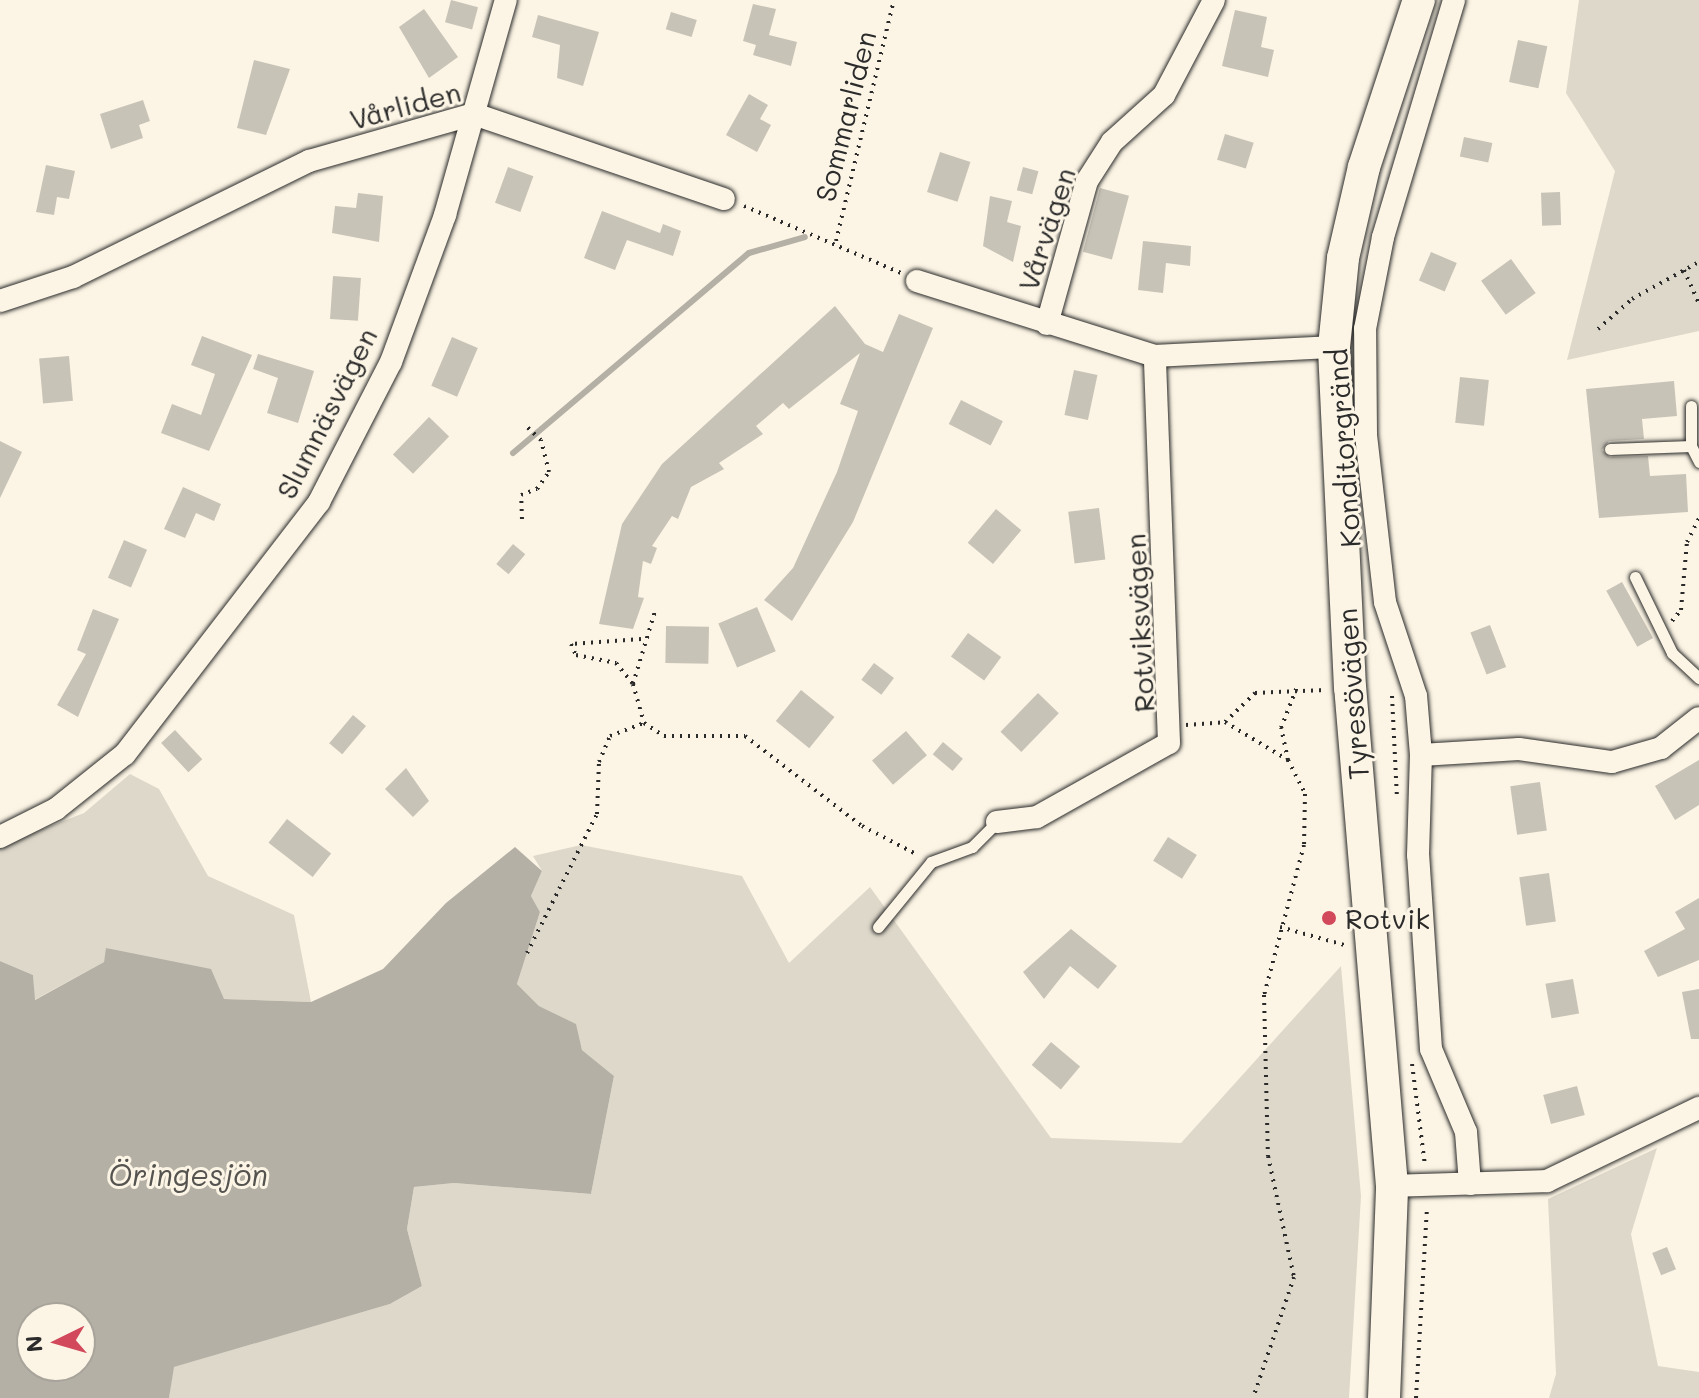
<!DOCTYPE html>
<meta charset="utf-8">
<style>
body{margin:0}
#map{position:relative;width:1699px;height:1398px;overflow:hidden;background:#fcf5e5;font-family:Mali,sans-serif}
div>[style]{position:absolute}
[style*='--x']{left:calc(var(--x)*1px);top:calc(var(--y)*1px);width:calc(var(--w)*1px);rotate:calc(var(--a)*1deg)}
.green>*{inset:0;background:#ded8ca}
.water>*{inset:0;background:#b4b0a5}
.stream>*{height:6px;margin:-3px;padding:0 3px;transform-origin:3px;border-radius:3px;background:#b4b0a5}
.building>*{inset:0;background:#c8c3b7;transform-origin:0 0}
.path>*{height:4px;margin-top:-2px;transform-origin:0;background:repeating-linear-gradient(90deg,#2b2b2b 0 2px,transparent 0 8px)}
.roads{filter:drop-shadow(0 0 2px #2b2b2b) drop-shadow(0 0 2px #2b2b2b)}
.lane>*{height:11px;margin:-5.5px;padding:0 5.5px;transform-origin:5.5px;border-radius:5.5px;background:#fcf5e5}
.street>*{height:22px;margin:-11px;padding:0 11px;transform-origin:11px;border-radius:11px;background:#fcf5e5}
.secondary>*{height:32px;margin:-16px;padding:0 16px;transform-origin:16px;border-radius:16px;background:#fcf5e5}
.dots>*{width:22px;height:22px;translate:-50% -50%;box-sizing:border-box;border:4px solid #fcf5e5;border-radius:50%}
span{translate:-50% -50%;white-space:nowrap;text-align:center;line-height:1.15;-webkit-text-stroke:6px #fcf5e5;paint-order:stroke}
.street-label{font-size:28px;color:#2b2b2b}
.poi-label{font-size:28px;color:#2b2b2b}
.left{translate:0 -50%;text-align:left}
.water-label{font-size:30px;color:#545350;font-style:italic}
.north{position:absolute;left:16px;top:1302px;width:80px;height:80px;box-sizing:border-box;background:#fcf5e5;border:2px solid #a8a49b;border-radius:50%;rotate:265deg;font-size:22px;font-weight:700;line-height:32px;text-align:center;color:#2b2b2b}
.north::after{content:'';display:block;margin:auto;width:28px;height:36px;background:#d1495b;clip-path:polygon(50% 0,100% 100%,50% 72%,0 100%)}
</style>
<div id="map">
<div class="green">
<div style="clip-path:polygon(1579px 0,1699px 0,1699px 331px,1567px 360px,1615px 171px,1566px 93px)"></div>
<div style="clip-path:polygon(130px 774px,159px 789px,208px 876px,294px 915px,311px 1002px,224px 999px,107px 948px,104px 962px,34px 1000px,33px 975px,0 961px,0 846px,84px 813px)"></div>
<div style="clip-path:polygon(581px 845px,742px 876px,789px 963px,870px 887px,1051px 1138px,1181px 1143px,1341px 966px,1361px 1196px,1349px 1398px,169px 1398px,173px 1367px,390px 1304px,422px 1286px,407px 1229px,414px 1187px,454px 1183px,591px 1194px,614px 1076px,582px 1050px,575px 1024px,539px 1006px,517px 984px,540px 912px,531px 896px,542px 871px,533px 856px)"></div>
<div style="clip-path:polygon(1657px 1148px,1631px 1234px,1658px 1366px,1699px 1372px,1699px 1398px,1549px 1398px,1556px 1374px,1548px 1199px)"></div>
</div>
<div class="water">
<div style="clip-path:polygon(evenodd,515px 847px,542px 871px,531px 896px,540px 912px,517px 984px,539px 1006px,576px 1024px,582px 1050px,614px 1076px,591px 1194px,454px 1183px,414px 1187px,407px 1229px,422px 1286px,390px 1304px,174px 1367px,169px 1398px,0 1398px,0 961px,33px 975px,35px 1000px,104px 962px,106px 948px,211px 969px,224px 999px,311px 1002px,383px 969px,446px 903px,515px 847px,32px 1318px,80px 1318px,80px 1366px,32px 1366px,32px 1318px)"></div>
</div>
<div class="stream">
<div style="--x:513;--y:453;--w:309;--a:-40.3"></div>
<div style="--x:749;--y:253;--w:58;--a:-15.9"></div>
</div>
<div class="building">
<div style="left:451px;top:0;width:28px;height:23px;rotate:15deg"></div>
<div style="clip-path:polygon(753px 4px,776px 9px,769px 35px,797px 42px,791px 66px,753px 55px,756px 45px,743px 41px)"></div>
<div style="clip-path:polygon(424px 9px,458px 57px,429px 78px,399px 27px)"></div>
<div style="clip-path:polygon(1235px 10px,1267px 17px,1261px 47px,1274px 50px,1268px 77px,1222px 66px)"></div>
<div style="left:671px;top:12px;width:27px;height:18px;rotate:17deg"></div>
<div style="clip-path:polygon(538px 15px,599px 32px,583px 86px,557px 78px,560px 45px,532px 37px)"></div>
<div style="left:1518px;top:40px;width:30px;height:43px;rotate:12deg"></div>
<div style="clip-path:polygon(254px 60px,290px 69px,266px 135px,237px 128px)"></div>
<div style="clip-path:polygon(749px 94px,768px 105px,760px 119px,771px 125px,757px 152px,726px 135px)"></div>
<div style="clip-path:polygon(143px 100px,150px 121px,139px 125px,143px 138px,111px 149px,100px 114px)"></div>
<div style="left:1225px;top:134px;width:30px;height:27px;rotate:17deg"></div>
<div style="left:1464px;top:137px;width:29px;height:20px;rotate:12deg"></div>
<div style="left:940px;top:152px;width:32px;height:42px;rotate:18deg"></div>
<div style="clip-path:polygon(46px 165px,75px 171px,69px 199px,57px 197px,54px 215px,36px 212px)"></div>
<div style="left:508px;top:167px;width:27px;height:38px;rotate:20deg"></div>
<div style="left:1023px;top:167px;width:16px;height:24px;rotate:15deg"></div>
<div style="left:1100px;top:188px;width:30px;height:66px;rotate:15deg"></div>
<div style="left:1560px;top:192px;width:33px;height:19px;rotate:88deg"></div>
<div style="clip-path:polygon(358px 193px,383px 196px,379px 242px,332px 233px,335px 206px,356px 208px)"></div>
<div style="clip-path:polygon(990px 196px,1012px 201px,1007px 222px,1021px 226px,1013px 262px,983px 246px)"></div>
<div style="clip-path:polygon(602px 211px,660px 233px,663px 224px,681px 231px,673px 256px,627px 240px,615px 270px,584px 258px)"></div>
<div style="clip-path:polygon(1143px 241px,1191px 246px,1190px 266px,1166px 263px,1163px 293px,1138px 290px)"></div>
<div style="left:1431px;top:252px;width:28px;height:31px;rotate:23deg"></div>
<div style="left:1511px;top:259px;width:42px;height:37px;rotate:54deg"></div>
<div style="left:333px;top:276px;width:28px;height:43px;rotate:4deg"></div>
<div style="clip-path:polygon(835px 306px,865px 344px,883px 352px,899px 314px,933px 328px,853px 522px,792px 621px,764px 600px,793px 568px,837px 472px,858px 411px,840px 404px,860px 353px,789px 409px,783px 403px,756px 426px,763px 434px,719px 463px,724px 469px,691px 487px,678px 519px,672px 516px,652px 546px,657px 548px,651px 564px,643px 561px,638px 597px,644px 598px,633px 629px,599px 624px,622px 524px,662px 464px)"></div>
<div style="clip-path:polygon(202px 336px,252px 355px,209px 451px,161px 433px,172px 404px,201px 415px,215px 374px,191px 365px)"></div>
<div style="left:452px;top:337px;width:28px;height:53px;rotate:23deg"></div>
<div style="clip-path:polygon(258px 354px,314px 371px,298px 423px,267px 413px,278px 378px,253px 369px)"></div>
<div style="left:69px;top:356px;width:45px;height:30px;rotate:85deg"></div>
<div style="left:1074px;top:370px;width:24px;height:46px;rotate:12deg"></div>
<div style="left:1460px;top:377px;width:29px;height:46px;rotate:6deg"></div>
<div style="clip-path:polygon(1674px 381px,1677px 416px,1642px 419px,1644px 439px,1609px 441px,1602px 450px,1610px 457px,1648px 456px,1650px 476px,1686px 474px,1688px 512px,1599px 518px,1586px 389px)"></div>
<div style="left:961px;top:400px;width:47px;height:27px;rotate:27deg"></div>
<div style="left:429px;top:417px;width:28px;height:52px;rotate:44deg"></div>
<div style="clip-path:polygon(0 441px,22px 452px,0 498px)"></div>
<div style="clip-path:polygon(183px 487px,221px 504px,214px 521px,196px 513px,185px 538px,164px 529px)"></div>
<div style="left:1099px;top:508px;width:52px;height:31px;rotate:83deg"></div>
<div style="left:996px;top:509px;width:33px;height:44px;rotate:40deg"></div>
<div style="left:124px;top:540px;width:25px;height:41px;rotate:23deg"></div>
<div style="left:513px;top:544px;width:16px;height:26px;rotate:40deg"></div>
<div style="left:1622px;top:582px;width:64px;height:18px;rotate:61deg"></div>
<div style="left:757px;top:607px;width:48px;height:42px;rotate:67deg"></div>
<div style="clip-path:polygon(93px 609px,119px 619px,78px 717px,57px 705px,86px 654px,77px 650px)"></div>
<div style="left:1490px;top:625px;width:45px;height:21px;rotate:69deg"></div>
<div style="left:666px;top:626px;width:43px;height:37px;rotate:1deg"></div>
<div style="left:968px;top:633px;width:41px;height:29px;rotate:36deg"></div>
<div style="left:874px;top:663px;width:25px;height:21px;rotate:37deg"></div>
<div style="left:801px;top:690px;width:43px;height:40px;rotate:39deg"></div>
<div style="left:1038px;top:693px;width:29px;height:54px;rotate:44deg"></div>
<div style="left:353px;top:715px;width:17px;height:37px;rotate:40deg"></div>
<div style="left:175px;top:730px;width:40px;height:19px;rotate:47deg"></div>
<div style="left:906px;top:731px;width:32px;height:45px;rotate:49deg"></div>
<div style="left:943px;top:742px;width:26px;height:16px;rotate:40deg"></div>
<div style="clip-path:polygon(1699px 760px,1699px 805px,1675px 820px,1655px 786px)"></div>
<div style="clip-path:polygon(406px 768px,429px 801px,413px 817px,385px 789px)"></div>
<div style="left:1540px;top:782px;width:49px;height:30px;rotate:82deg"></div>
<div style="left:287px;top:819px;width:56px;height:30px;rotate:38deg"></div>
<div style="left:1168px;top:837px;width:34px;height:28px;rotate:32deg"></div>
<div style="left:1549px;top:873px;width:49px;height:30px;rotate:82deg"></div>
<div style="clip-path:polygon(1699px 898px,1699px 960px,1658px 977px,1644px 951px,1685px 929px,1675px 912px)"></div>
<div style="clip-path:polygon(1071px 929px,1117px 966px,1098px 989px,1070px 966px,1044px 999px,1023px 972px)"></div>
<div style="left:1573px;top:979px;width:35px;height:28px;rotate:80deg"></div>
<div style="clip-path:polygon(1699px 989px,1699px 1039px,1691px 1039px,1682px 992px)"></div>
<div style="left:1051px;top:1042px;width:38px;height:30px;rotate:40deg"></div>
<div style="left:1577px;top:1086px;width:30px;height:35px;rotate:75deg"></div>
<div style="left:1667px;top:1247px;width:24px;height:16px;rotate:68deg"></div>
</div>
<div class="path">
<div style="--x:744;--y:206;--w:171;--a:23.1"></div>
<div style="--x:836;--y:241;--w:248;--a:-76.5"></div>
<div style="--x:1684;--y:270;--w:36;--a:66"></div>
<div style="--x:1598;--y:329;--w:45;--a:-41.4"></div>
<div style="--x:1632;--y:299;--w:77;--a:-28.9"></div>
<div style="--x:522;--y:519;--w:24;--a:-92"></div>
<div style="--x:521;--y:495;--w:17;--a:-21"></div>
<div style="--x:537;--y:489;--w:21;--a:-55"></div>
<div style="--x:549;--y:472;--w:33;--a:-104"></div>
<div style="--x:541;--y:440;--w:19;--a:-137"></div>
<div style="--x:1672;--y:621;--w:14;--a:-51"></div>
<div style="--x:1681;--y:610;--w:68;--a:-85"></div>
<div style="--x:1687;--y:542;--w:27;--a:-63"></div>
<div style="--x:641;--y:639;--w:70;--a:175.9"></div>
<div style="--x:571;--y:644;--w:12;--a:66"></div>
<div style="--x:576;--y:655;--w:41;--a:11.3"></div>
<div style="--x:616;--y:663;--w:27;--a:51"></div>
<div style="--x:633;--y:684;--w:41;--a:74.2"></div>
<div style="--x:644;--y:723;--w:24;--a:33"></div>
<div style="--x:664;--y:736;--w:81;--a:0"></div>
<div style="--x:745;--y:736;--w:148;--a:37.6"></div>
<div style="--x:862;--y:826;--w:63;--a:27.4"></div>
<div style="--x:633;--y:684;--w:76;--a:-73.2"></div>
<div style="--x:1392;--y:696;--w:103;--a:87.2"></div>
<div style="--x:1225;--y:722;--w:42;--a:-44"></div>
<div style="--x:1255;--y:693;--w:71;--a:-2.4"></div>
<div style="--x:1186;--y:725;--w:39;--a:-4"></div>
<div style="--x:1225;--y:722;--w:74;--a:31.1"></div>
<div style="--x:1288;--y:760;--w:38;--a:63"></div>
<div style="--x:1305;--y:794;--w:51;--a:91.1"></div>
<div style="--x:1304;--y:845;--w:155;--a:104.9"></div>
<div style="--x:1264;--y:995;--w:161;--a:88.6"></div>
<div style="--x:1268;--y:1156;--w:124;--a:77.9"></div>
<div style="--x:1294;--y:1277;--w:128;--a:108.7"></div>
<div style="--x:1288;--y:760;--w:33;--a:-102"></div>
<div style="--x:1281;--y:728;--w:44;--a:-68.7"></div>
<div style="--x:1280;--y:927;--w:71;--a:15.6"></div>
<div style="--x:527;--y:953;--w:156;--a:-63.3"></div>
<div style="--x:597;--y:814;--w:52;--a:-87.8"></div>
<div style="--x:599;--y:762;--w:28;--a:-67"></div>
<div style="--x:610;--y:736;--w:36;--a:-21"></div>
<div style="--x:1412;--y:1064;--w:103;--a:82.7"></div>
<div style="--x:1416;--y:1398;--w:192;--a:-86.7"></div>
</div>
<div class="roads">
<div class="lane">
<div style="--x:1691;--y:406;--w:40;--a:90"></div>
<div style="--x:1610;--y:449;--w:81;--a:-2.1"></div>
<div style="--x:1691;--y:446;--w:18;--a:63"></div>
<div style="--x:1635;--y:577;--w:85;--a:64"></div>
<div style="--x:1672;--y:653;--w:37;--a:43"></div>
<div style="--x:878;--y:927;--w:84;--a:-50.8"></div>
<div style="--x:931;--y:862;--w:44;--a:-20.1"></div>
<div style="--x:972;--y:847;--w:35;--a:-45"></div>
</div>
<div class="street">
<div style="--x:917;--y:281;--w:250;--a:17.5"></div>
<div style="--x:1155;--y:356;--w:179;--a:-2.9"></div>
<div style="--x:0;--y:301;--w:77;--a:-18.2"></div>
<div style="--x:73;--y:277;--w:263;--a:-26.2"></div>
<div style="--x:309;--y:161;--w:172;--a:-15.9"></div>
<div style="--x:474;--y:114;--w:264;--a:18.8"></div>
<div style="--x:1047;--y:324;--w:148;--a:-74.4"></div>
<div style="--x:1087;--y:181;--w:46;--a:-57.3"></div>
<div style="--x:1112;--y:142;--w:70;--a:-42.1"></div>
<div style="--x:1164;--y:95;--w:107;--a:-62.2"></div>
<div style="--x:1421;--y:755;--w:59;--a:-94.8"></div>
<div style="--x:1416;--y:696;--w:99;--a:-108.3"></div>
<div style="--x:1385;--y:602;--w:168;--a:-96.5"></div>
<div style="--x:1366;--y:435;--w:106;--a:-90.5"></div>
<div style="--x:1365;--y:329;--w:94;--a:-78.9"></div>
<div style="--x:1383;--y:237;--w:247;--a:-73.3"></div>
<div style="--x:997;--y:822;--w:40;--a:-7.1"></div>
<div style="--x:1037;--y:817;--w:151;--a:-29.3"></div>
<div style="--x:1169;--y:743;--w:387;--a:-92.1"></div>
<div style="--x:0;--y:837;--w:63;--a:-26.6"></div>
<div style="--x:56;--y:809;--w:88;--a:-38.6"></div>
<div style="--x:125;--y:754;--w:318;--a:-52.4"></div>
<div style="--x:319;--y:502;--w:157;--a:-62.8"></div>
<div style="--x:391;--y:362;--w:157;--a:-69.8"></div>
<div style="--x:445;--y:215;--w:223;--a:-74.2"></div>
<div style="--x:1470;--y:1184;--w:52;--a:-94.4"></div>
<div style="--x:1466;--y:1132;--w:90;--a:-112.9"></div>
<div style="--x:1431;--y:1049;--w:194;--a:-93.8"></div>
<div style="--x:1418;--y:855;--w:100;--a:-88.3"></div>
<div style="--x:1421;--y:755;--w:98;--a:-3.5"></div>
<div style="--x:1519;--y:749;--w:94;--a:8"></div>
<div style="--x:1612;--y:762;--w:51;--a:-15.9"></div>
<div style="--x:1661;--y:748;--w:48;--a:-38.3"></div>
<div style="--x:1392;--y:1186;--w:155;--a:-1.8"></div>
<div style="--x:1547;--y:1181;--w:169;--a:-25.7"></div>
</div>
<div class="secondary">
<div style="--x:1384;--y:1398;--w:212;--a:-87.8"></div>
<div style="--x:1392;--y:1186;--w:500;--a:-94.8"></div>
<div style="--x:1350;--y:688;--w:341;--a:-92.7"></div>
<div style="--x:1334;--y:347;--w:89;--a:-84.2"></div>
<div style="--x:1343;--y:258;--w:93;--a:-77"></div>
<div style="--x:1364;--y:167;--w:176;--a:-71.8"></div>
</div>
</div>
<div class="dots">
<div style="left:1329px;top:918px;background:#d1495b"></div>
</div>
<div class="street-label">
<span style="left:405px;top:105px;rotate:-15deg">Vårliden</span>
<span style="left:845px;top:116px;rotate:-76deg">Sommarliden</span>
<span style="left:1046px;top:229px;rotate:-72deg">Vårvägen</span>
<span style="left:326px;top:413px;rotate:-63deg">Slumnäsvägen</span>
<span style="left:1343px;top:448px;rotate:-94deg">Konditorgränd</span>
<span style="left:1139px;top:623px;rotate:-93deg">Rotviksvägen</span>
<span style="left:1352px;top:694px;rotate:-94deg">Tyresövägen</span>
</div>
<div class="poi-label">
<span class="left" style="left:1345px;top:918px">Rotvik</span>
</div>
<div class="water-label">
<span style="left:188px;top:1174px">Öringesjön</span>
</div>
<div class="north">N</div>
</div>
